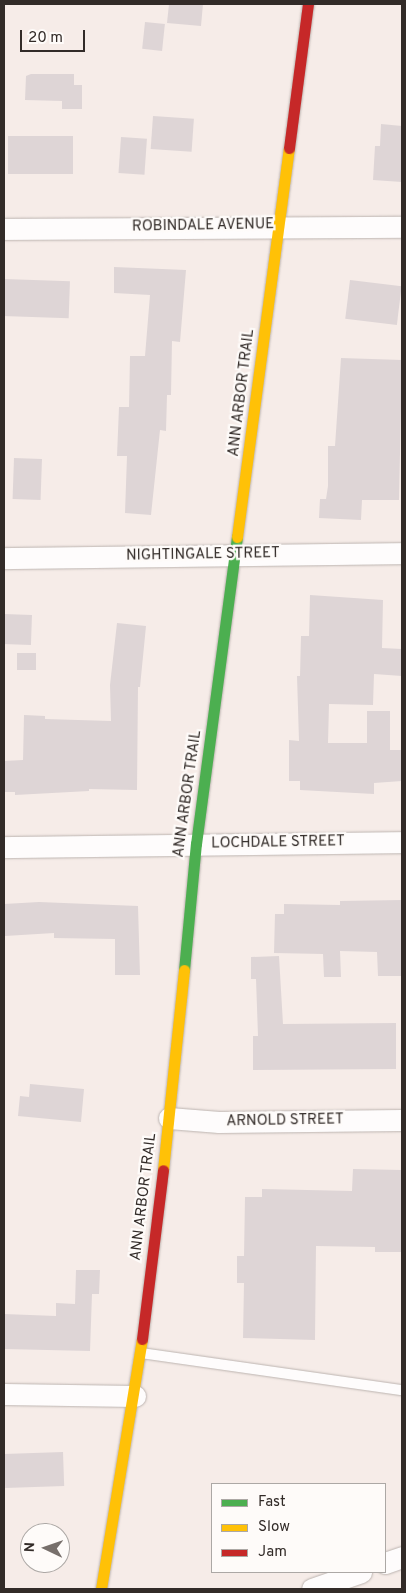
<!DOCTYPE html>
<style>
body{margin:0}
#map{position:relative;width:406px;height:1593px;overflow:hidden;background:#f6ece8;font-family:Overpass,sans-serif}
div>[style]{position:absolute}
[style*='--x']{left:calc(var(--x)*1px);top:calc(var(--y)*1px);width:calc(var(--w)*1px);rotate:calc(var(--a)*1deg)}
.building>*{inset:0;background:#ded5d6;transform-origin:0 0}
.roads{filter:drop-shadow(0 0 1px #bcb4b0) drop-shadow(0 0 1px #bcb4b0)}
.lane>*{height:10px;margin:-5px;padding:0 5px;transform-origin:5px;border-radius:5px;background:#fefcfc}
.street>*{height:21px;margin:-10.5px;padding:0 10.5px;transform-origin:10.5px;border-radius:10.5px;background:#fefcfc}
.fast>*{height:11px;margin:-5.5px;padding:0 5.5px;transform-origin:5.5px;border-radius:5.5px;background:#4caf50}
.slow>*{height:11px;margin:-5.5px;padding:0 5.5px;transform-origin:5.5px;border-radius:5.5px;background:#ffc107}
.jam>*{height:11px;margin:-5.5px;padding:0 5.5px;transform-origin:5.5px;border-radius:5.5px;background:#c62828}
span{translate:-50% -50%;white-space:nowrap;text-align:center;line-height:1.15;-webkit-text-stroke:4.5px #fefbf9;paint-order:stroke}
.street-label{font-size:15px;color:#322b28}
.frame{position:absolute;inset:0;border:5px solid #322b28;pointer-events:none}
.legend{position:absolute;left:211px;top:1483px;width:175px;height:90px;box-sizing:border-box;background:#fefbf9;border:1px solid #aca8a5;margin:0;padding:6px 9px;list-style:none;font-size:15px;color:#322b28}
.legend li{display:flex;align-items:center;gap:10px;height:25px}
.legend b{width:25px;border:1px solid #aca8a5}
.north{position:absolute;left:20px;top:1523px;width:50px;height:50px;box-sizing:border-box;background:#fefbf9;border:1px solid #aca8a5;border-radius:50%;rotate:273deg;font-size:14px;font-weight:700;line-height:20px;text-align:center;color:#322b28}
.north::after{content:'';display:block;margin:auto;width:18px;height:22px;background:#776f6b;clip-path:polygon(50% 0,100% 100%,50% 72%,0 100%)}
.scale{position:absolute;left:20px;top:30px;width:65px;height:22px;box-sizing:border-box;border:2px solid #322b28;border-top:0;padding-left:6px;font-size:15px;line-height:18px;white-space:nowrap;color:#322b28;-webkit-text-stroke:4px #fefbf9;paint-order:stroke}
</style>
<div id="map">
<div class="building">
<div style="clip-path:polygon(169px 4px,203px 4px,201px 26px,167px 23px)"></div>
<div style="left:145px;top:22px;width:20px;height:27px;rotate:6deg"></div>
<div style="clip-path:polygon(31px 74px,74px 74px,74px 85px,82px 85px,82px 109px,62px 109px,62px 101px,25px 100px,26px 76px)"></div>
<div style="left:153px;top:116px;width:41px;height:33px;rotate:4deg"></div>
<div style="clip-path:polygon(381px 124px,402px 126px,402px 182px,373px 180px,375px 146px,380px 146px)"></div>
<div style="left:8px;top:136px;width:65px;height:38px"></div>
<div style="left:121px;top:137px;width:26px;height:36px;rotate:4deg"></div>
<div style="clip-path:polygon(114px 267px,186px 270px,180px 342px,172px 341px,171px 395px,167px 395px,166px 431px,160px 430px,151px 515px,125px 513px,127px 456px,117px 456px,119px 407px,129px 407px,130px 356px,145px 356px,150px 295px,114px 293px)"></div>
<div style="left:4px;top:279px;width:66px;height:37px;rotate:2deg"></div>
<div style="left:350px;top:280px;width:52px;height:39px;rotate:7deg"></div>
<div style="clip-path:polygon(341px 358px,402px 360px,399px 500px,362px 500px,361px 520px,319px 518px,320px 499px,326px 499px,328px 486px,328px 446px,335px 446px)"></div>
<div style="left:14px;top:458px;width:28px;height:41px;rotate:2deg"></div>
<div style="clip-path:polygon(310px 595px,383px 600px,382px 648px,402px 649px,402px 676px,374px 674px,373px 705px,329px 704px,328px 743px,367px 743px,367px 711px,390px 711px,390px 750px,402px 750px,402px 781px,374px 783px,374px 794px,300px 790px,300px 781px,289px 781px,289px 740px,299px 741px,297px 676px,300px 676px,301px 636px,309px 636px)"></div>
<div style="left:4px;top:614px;width:28px;height:30px;rotate:2deg"></div>
<div style="clip-path:polygon(117px 623px,146px 626px,140px 687px,138px 687px,137px 790px,89px 789px,89px 791px,15px 795px,15px 792px,4px 792px,4px 761px,23px 760px,24px 715px,45px 716px,45px 719px,111px 721px,110px 685px)"></div>
<div style="left:17px;top:653px;width:19px;height:17px"></div>
<div style="clip-path:polygon(402px 900px,401px 976px,378px 976px,377px 952px,340px 951px,341px 977px,324px 977px,323px 954px,274px 953px,275px 914px,284px 914px,284px 904px,340px 905px,340px 901px)"></div>
<div style="clip-path:polygon(39px 902px,138px 906px,140px 975px,115px 975px,115px 939px,54px 938px,54px 933px,5px 936px,4px 904px)"></div>
<div style="clip-path:polygon(279px 956px,283px 1024px,396px 1023px,396px 1069px,253px 1070px,253px 1036px,258px 1036px,256px 979px,251px 979px,251px 957px)"></div>
<div style="clip-path:polygon(30px 1084px,84px 1089px,81px 1122px,18px 1116px,20px 1096px,29px 1097px)"></div>
<div style="clip-path:polygon(353px 1169px,402px 1170px,402px 1252px,375px 1252px,375px 1247px,316px 1246px,315px 1340px,243px 1338px,244px 1283px,237px 1283px,237px 1256px,244px 1256px,245px 1197px,262px 1197px,262px 1189px,352px 1191px)"></div>
<div style="clip-path:polygon(76px 1270px,100px 1270px,99px 1294px,92px 1294px,90px 1351px,4px 1349px,4px 1314px,56px 1316px,56px 1303px,75px 1304px)"></div>
<div style="left:63px;top:1452px;width:34px;height:59px;rotate:88deg"></div>
</div>
<div class="roads">
<div class="lane">
<div style="--x:141;--y:1353;--w:264;--a:8.1"></div>
</div>
<div class="street">
<div style="--x:4;--y:229;--w:398;--a:-0.3"></div>
<div style="--x:4;--y:558;--w:398;--a:-0.7"></div>
<div style="--x:4;--y:847;--w:398;--a:-0.7"></div>
<div style="--x:169;--y:1118;--w:50;--a:4.6"></div>
<div style="--x:219;--y:1122;--w:183;--a:-0.6"></div>
<div style="--x:4;--y:1394;--w:131;--a:0.9"></div>
<div style="--x:385;--y:1563;--w:18;--a:-19"></div>
<div style="--x:312;--y:1589;--w:52;--a:-19.1"></div>
</div>
<div class="fast">
<div style="--x:184;--y:970;--w:127;--a:-84.6"></div>
<div style="--x:196;--y:844;--w:310;--a:-82.4"></div>
</div>
<div class="slow">
<div style="--x:237;--y:537;--w:392;--a:-82.4"></div>
<div style="--x:163;--y:1170;--w:201;--a:-84"></div>
<div style="--x:101;--y:1589;--w:253;--a:-80.7"></div>
</div>
<div class="jam">
<div style="--x:289;--y:148;--w:145;--a:-82.5"></div>
<div style="--x:142;--y:1339;--w:170;--a:-82.9"></div>
</div>
</div>
<div class="street-label">
<span style="left:203px;top:226px;rotate:-1deg">ROBINDALE AVENUE</span>
<span style="left:242px;top:393px;rotate:-83deg">ANN ARBOR TRAIL</span>
<span style="left:203px;top:555px;rotate:-1deg">NIGHTINGALE STREET</span>
<span style="left:188px;top:794px;rotate:-82deg">ANN ARBOR TRAIL</span>
<span style="left:278px;top:843px;rotate:-1deg">LOCHDALE STREET</span>
<span style="left:285px;top:1121px;rotate:-1deg">ARNOLD STREET</span>
<span style="left:144px;top:1197px;rotate:-83deg">ANN ARBOR TRAIL</span>
</div>
<div class="frame"></div>
<ul class="legend">
<li><b style="height:6px;background:#4caf50"></b>Fast</li>
<li><b style="height:6px;background:#ffc107"></b>Slow</li>
<li><b style="height:6px;background:#c62828"></b>Jam</li>
</ul>
<div class="north">N</div>
<div class="scale">20 m</div>
</div>
